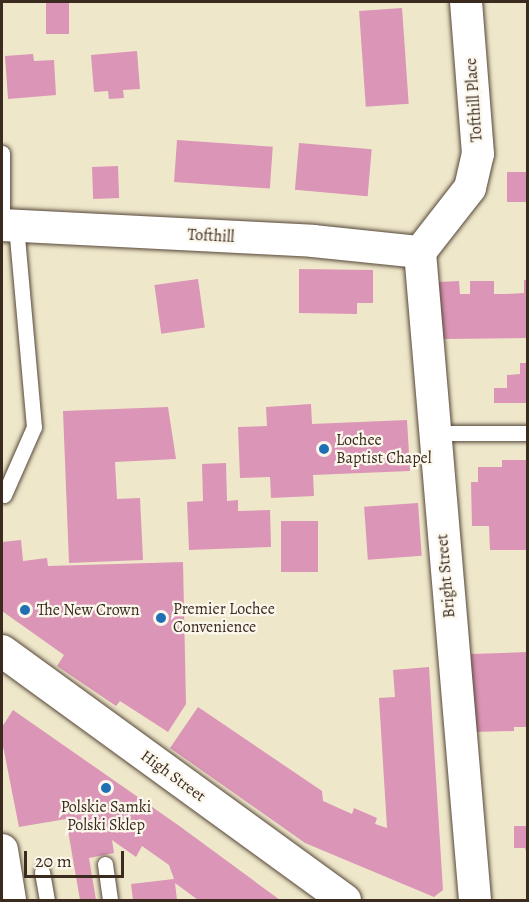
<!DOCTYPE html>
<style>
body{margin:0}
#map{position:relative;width:529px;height:902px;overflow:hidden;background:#eee7ca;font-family:Alegreya,serif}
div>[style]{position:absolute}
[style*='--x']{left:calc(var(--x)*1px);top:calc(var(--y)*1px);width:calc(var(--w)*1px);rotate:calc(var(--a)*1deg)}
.building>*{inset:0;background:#db95b6;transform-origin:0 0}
.roads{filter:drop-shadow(0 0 2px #564638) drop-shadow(0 0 2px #564638)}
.service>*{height:15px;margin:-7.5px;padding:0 7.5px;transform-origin:7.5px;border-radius:7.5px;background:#fff}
.minor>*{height:32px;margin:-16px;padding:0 16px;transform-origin:16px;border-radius:16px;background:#fff}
.dots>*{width:16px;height:16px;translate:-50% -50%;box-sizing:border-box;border:3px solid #fbf7ec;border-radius:50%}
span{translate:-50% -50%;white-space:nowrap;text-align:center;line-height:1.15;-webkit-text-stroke:4.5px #fbf7ec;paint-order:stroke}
.street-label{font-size:16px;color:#3b2a1e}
.poi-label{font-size:16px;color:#3b2a1e}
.left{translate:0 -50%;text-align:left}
.frame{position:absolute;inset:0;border:3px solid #3b2a1e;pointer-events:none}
.scale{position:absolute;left:24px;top:851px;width:100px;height:27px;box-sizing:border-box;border:3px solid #3b2a1e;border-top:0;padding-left:8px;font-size:18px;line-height:21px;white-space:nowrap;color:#3b2a1e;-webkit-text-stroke:4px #fbf7ec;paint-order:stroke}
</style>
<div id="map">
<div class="building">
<div style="left:46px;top:2px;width:23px;height:32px"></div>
<div style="left:402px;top:8px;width:96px;height:43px;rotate:86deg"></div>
<div style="clip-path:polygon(137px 51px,140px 89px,123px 90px,124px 98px,109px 99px,108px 91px,94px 92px,91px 55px)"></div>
<div style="clip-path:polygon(33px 54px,34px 61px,54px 60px,56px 95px,8px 99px,5px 56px)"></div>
<div style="left:177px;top:140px;width:96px;height:42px;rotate:4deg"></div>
<div style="left:299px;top:143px;width:73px;height:47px;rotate:5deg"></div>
<div style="left:118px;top:166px;width:32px;height:26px;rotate:88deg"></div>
<div style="left:528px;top:172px;width:30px;height:21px;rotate:90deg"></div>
<div style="clip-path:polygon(299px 269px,373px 270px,373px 303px,357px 303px,357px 314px,299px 313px)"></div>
<div style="left:198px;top:279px;width:49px;height:44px;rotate:82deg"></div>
<div style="clip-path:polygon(524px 280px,528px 280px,528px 338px,443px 339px,439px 282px,459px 281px,460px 294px,470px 294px,470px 281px,494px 281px,494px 294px,506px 294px,524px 293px)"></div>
<div style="clip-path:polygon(520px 363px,528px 363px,528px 403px,494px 403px,494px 388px,507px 388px,507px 375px,520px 374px)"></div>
<div style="clip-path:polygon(311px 404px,312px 424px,407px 420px,410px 471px,313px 475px,314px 496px,271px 498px,270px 477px,240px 478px,238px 427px,267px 426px,266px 407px)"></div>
<div style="clip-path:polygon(168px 407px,176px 459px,115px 462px,117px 499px,140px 498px,143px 560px,69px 563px,63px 411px)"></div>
<div style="clip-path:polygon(502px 460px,528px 460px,528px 550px,490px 550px,489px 526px,472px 526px,471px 482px,478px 482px,478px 467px,502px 467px)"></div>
<div style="clip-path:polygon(226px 463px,227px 501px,238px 500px,238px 511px,270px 510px,271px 547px,189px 550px,187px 502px,203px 501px,202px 464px)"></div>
<div style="left:418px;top:503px;width:53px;height:54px;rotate:86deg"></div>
<div style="left:281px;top:521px;width:37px;height:51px"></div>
<div style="clip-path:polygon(21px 540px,23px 561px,47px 558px,48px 566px,183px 562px,186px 704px,168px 732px,120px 701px,116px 706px,57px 666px,64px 655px,2px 611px,2px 542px)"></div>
<div style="clip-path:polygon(528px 652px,528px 727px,514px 727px,514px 731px,472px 732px,471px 654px)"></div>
<div style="clip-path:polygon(429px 667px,443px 890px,434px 897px,305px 843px,170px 748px,198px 707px,322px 791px,323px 801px,352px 814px,354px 808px,377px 818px,375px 824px,387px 828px,379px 698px,395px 697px,393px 670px)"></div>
<div style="clip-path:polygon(13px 710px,178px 825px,280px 900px,198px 900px,175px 883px,177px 900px,133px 900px,131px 884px,174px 879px,169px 865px,142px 846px,136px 857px,112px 840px,114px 853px,89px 858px,96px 900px,80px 900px,66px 819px,19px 827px,2px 741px,2px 727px)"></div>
<div style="clip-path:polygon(514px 826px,528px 826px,528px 857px,525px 848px,514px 848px)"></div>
</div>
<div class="roads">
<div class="service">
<div style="--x:2;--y:153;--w:72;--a:90"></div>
<div style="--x:434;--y:433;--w:94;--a:0"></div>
<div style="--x:4;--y:495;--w:74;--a:-66.2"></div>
<div style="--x:34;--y:427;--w:202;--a:-95.1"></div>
<div style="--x:105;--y:864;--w:36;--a:82"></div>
<div style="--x:42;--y:872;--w:28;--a:80"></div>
</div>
<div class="minor">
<div style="--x:2;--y:225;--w:311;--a:2.9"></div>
<div style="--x:313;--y:241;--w:108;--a:5.9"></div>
<div style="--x:420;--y:252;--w:650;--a:85.15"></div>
<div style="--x:420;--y:252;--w:81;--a:-52"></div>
<div style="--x:470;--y:188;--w:35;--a:-77"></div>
<div style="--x:478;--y:154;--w:152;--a:-94.5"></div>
<div style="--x:2;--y:651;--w:424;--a:36"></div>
<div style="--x:2;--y:850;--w:51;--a:80.9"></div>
</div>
</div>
<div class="dots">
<div style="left:324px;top:449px;background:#1f6fb2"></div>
<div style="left:25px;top:610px;background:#1f6fb2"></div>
<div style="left:161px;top:618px;background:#1f6fb2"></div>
<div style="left:106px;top:788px;background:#1f6fb2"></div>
</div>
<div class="street-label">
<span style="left:474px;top:100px;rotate:-94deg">Tofthill Place</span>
<span style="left:211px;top:236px;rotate:3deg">Tofthill</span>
<span style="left:446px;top:576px;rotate:-95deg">Bright Street</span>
<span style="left:173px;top:776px;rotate:36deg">High Street</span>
</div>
<div class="poi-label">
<span class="left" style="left:336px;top:449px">Lochee<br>Baptist Chapel</span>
<span class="left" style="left:173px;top:618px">Premier Lochee<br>Convenience</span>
<span class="left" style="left:37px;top:610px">The New Crown</span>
<span style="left:106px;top:816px">Polskie Samki<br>Polski Sklep</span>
</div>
<div class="frame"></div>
<div class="scale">20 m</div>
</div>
